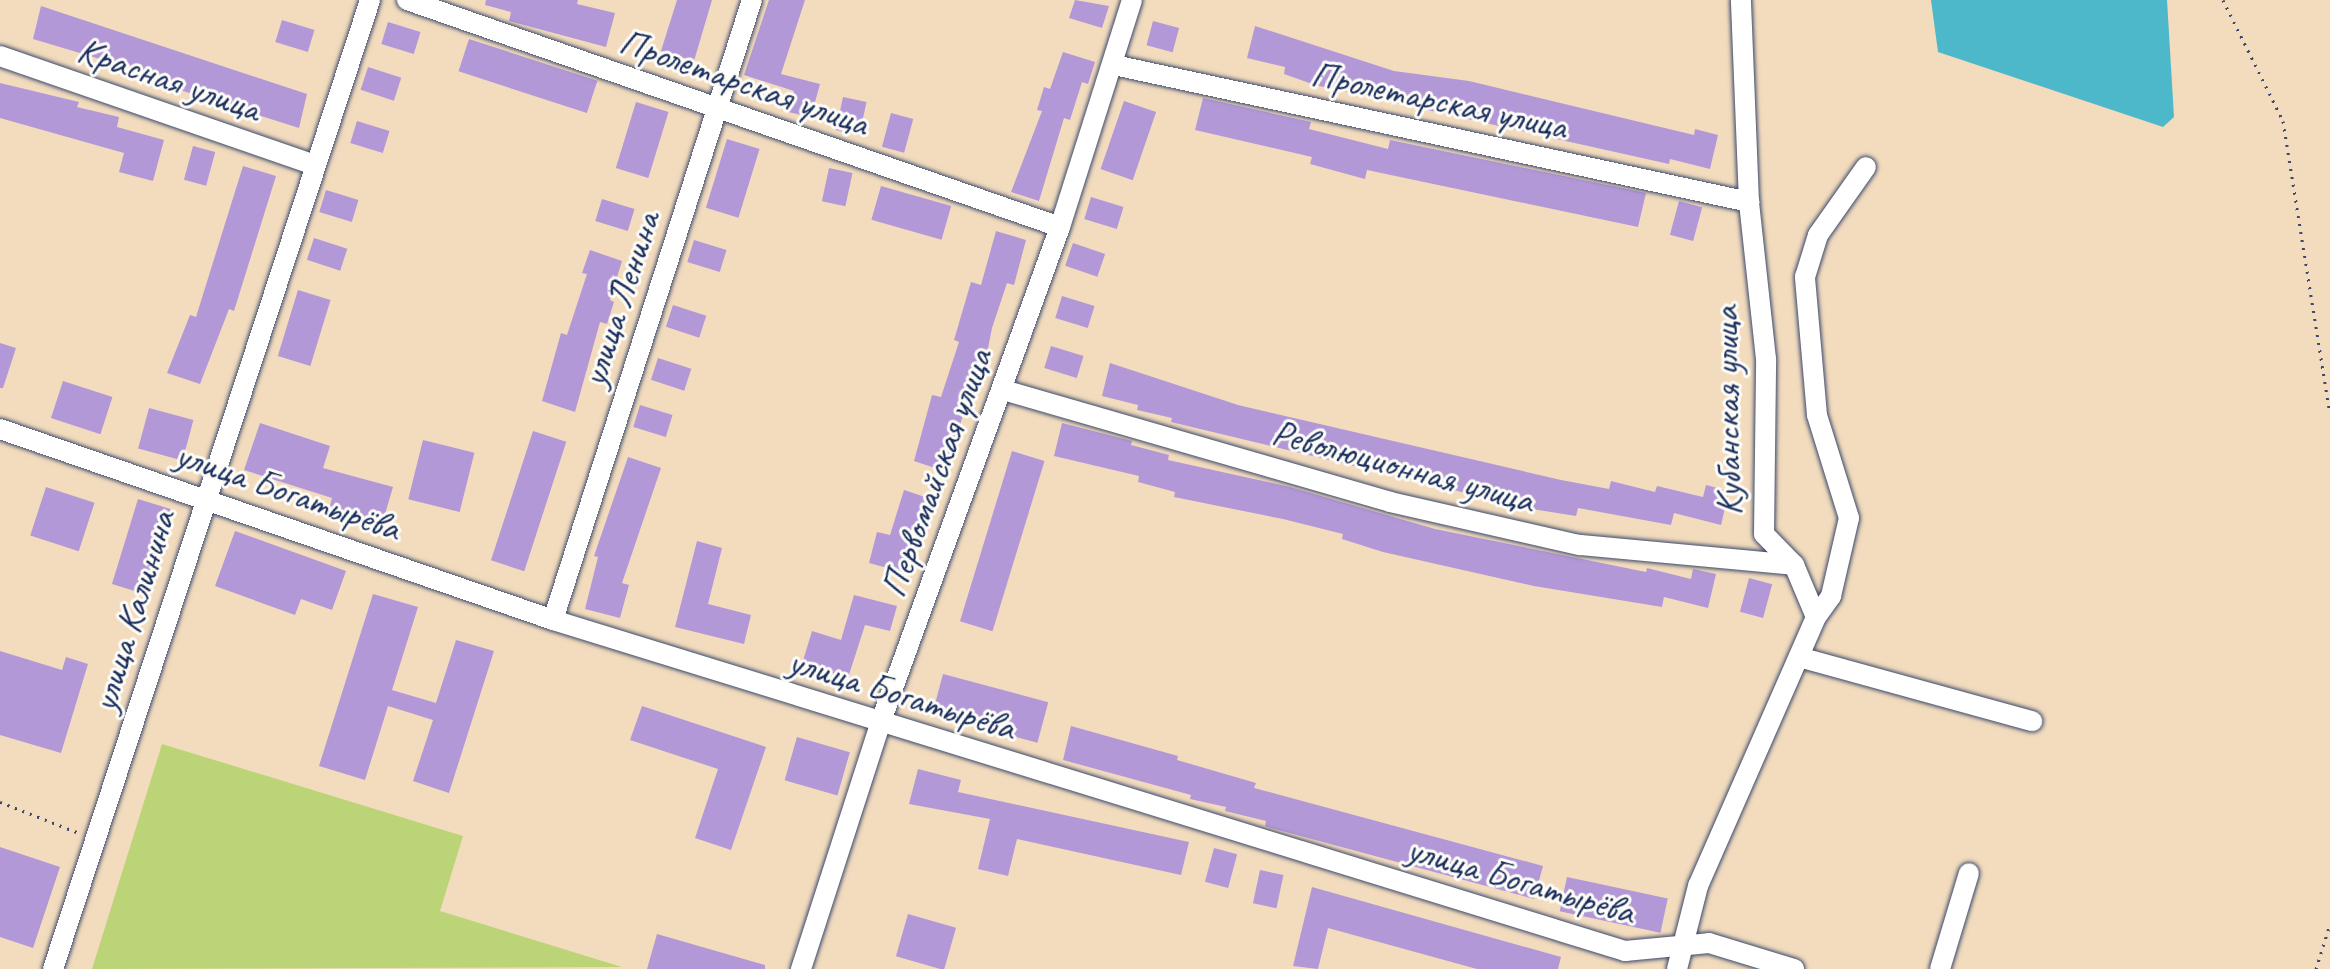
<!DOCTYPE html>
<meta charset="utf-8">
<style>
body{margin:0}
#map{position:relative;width:2330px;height:969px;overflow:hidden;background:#f3dcbe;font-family:Caveat,sans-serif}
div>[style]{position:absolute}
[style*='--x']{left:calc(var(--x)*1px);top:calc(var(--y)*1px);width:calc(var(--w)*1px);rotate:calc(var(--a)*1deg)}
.green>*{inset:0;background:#bbd478}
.water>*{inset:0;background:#4db8c9}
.building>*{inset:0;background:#b398d7;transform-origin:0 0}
.path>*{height:3px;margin-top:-1.5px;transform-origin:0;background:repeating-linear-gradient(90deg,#3b496c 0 2px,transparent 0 8px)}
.roads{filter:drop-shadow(0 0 2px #3b496c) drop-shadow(0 0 2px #3b496c)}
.minor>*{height:20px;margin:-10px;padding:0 10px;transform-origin:10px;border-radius:10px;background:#fff}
span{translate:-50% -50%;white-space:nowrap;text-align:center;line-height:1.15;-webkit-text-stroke:6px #fdfcf7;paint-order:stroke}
.street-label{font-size:38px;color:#1b2f5e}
</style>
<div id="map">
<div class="green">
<div style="clip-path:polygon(162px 744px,463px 836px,440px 911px,622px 967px,92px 969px)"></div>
</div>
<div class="water">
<div style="clip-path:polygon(1931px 0,2167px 0,2174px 117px,2163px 127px,1938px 52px)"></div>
</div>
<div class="building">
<div style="clip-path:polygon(486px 0,578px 0,577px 4px,615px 13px,606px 47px,509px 21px,511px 12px,485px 5px)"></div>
<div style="clip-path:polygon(677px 0,712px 0,694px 61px,661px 51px)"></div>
<div style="clip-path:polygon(769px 0,805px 0,781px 74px,820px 84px,811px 117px,788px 112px,794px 91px,744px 75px)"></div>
<div style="clip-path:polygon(1075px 0,1109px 6px,1102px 28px,1069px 18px)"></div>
<div style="clip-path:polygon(41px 6px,307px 94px,299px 128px,155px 82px,157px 76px,33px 39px)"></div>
<div style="left:282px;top:20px;width:34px;height:23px;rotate:17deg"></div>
<div style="left:1153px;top:21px;width:27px;height:25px;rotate:15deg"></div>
<div style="left:388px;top:22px;width:34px;height:23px;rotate:17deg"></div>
<div style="clip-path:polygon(1255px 26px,1394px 71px,1469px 81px,1694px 135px,1695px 129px,1718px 135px,1710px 169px,1670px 159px,1669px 164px,1315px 85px,1284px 74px,1285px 67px,1247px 58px)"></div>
<div style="left:469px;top:39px;width:135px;height:34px;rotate:18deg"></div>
<div style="clip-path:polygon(1063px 52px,1095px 62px,1088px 84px,1082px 82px,1070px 120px,1064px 118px,1039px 201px,1011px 192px,1042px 111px,1037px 110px,1044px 87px,1050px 89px)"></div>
<div style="left:368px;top:67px;width:35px;height:24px;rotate:18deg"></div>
<div style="clip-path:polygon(0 83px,79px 102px,77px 107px,119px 117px,117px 127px,164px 140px,153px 181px,119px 172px,124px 153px,0 118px)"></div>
<div style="left:843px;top:97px;width:24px;height:34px;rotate:12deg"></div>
<div style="clip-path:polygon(1203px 98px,1311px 122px,1309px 129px,1388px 149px,1390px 140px,1646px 193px,1638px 227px,1367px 170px,1365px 179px,1310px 164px,1312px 157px,1195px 130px)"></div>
<div style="left:1124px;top:101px;width:34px;height:72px;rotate:19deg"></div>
<div style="left:636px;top:102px;width:34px;height:69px;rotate:17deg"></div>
<div style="left:891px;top:113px;width:23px;height:35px;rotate:15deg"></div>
<div style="left:357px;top:121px;width:34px;height:23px;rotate:17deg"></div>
<div style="left:727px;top:139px;width:34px;height:72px;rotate:17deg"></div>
<div style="left:193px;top:146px;width:23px;height:35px;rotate:15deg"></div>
<div style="clip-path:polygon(243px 166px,276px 176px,234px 311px,229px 309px,200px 384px,167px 373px,190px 315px,196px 317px)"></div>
<div style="left:829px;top:168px;width:24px;height:34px;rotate:12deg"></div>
<div style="left:881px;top:186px;width:73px;height:35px;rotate:16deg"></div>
<div style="left:326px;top:190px;width:34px;height:23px;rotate:17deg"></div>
<div style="left:1091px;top:197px;width:34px;height:23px;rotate:17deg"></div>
<div style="left:602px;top:199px;width:34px;height:23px;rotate:17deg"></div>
<div style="left:1679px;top:201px;width:24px;height:35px;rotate:15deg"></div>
<div style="clip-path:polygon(996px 231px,1026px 240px,1014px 285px,1007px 283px,992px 328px,980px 389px,971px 386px,947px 472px,914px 461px,932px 395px,941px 397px,959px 342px,954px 340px,971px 282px,981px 285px)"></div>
<div style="left:314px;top:238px;width:35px;height:23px;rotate:18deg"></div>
<div style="left:694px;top:240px;width:34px;height:23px;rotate:17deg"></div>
<div style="left:1073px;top:243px;width:34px;height:24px;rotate:19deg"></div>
<div style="clip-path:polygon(590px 250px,622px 261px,610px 300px,614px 302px,607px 324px,600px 322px,575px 412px,542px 401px,561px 333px,567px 335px,587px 274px,582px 273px)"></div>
<div style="left:298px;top:290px;width:34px;height:69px;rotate:17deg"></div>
<div style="left:1062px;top:296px;width:34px;height:23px;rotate:17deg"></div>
<div style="left:673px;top:305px;width:35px;height:23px;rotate:18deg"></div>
<div style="clip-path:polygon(0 343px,16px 348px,3px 388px,0 388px)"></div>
<div style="left:1051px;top:346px;width:34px;height:23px;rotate:17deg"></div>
<div style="left:658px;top:358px;width:35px;height:23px;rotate:18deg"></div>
<div style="clip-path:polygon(1110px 363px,1238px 405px,1561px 480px,1609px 489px,1611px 481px,1655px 492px,1657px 486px,1703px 497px,1706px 485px,1729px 491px,1721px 525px,1674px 513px,1671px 525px,1578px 508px,1576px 516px,1532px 509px,1171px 422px,1172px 418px,1137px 410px,1138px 405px,1102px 396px)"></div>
<div style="left:63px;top:381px;width:52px;height:39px;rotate:18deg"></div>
<div style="left:640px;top:405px;width:34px;height:23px;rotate:17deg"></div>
<div style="left:149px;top:408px;width:46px;height:42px;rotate:15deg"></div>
<div style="clip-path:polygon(260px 423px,330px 446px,323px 468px,393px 487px,380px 531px,327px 517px,332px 498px,244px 470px)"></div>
<div style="clip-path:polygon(1062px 423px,1132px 441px,1131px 445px,1169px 455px,1168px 460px,1290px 487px,1435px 529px,1646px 572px,1647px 568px,1691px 579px,1693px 569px,1716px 574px,1708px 608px,1664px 597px,1662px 607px,1534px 586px,1383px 552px,1342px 539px,1343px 534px,1283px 519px,1174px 497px,1175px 492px,1138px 482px,1139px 476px,1054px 456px)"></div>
<div style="left:533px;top:431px;width:35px;height:136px;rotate:18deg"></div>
<div style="left:423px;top:440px;width:53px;height:61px;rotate:14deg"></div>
<div style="left:1012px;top:451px;width:34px;height:178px;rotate:17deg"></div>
<div style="clip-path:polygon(628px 457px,661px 468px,622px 583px,629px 585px,620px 618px,585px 609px,598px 557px,594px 556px)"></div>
<div style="left:46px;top:487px;width:51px;height:51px;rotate:18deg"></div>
<div style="clip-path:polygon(904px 490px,937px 501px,929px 523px,920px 520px,906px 573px,869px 563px,877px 532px,890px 535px)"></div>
<div style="left:138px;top:499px;width:34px;height:89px;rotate:17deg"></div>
<div style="clip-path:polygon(235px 531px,346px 571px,332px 610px,301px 599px,295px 615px,215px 586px)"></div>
<div style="clip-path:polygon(697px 541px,722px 548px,708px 604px,751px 615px,744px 644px,675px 627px)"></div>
<div style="left:1749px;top:578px;width:24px;height:35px;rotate:15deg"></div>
<div style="clip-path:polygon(373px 594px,418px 607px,392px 690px,436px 703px,456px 640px,494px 651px,449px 793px,413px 781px,433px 720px,388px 706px,365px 780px,319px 766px)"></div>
<div style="clip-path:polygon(854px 595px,897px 606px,890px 631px,865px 625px,848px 678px,802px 664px,812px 631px,841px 640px)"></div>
<div style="clip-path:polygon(0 651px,62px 670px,66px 657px,88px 664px,61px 753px,0 735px)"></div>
<div style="left:943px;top:674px;width:109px;height:42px;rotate:15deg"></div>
<div style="clip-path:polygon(642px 706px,766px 747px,731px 850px,695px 838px,718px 769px,630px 740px)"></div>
<div style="clip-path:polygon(1071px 726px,1178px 756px,1177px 760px,1256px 783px,1254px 788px,1543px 866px,1534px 899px,1271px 828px,1265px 826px,1266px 821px,1225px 811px,1226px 807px,1190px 799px,1191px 795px,1063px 760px)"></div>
<div style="left:797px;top:737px;width:55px;height:45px;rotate:16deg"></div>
<div style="clip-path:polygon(918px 769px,961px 780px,958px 792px,1189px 842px,1181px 875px,1017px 839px,1008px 876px,978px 869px,990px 819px,909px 804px)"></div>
<div style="clip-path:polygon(0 847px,60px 867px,33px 948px,0 937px)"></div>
<div style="left:1214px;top:848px;width:24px;height:35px;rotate:15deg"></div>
<div style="left:1260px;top:870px;width:24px;height:34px;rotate:12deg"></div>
<div style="left:1567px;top:877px;width:103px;height:35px;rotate:12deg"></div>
<div style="clip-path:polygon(1312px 887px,1561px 957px,1558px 969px,1477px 969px,1328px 928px,1318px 969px,1293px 966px)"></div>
<div style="left:908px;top:914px;width:50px;height:44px;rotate:16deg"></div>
<div style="clip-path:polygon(657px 934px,765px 965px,765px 969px,647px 969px)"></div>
</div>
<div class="path">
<div style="--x:2223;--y:0;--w:135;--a:63.6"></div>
<div style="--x:2283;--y:121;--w:296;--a:80.9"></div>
<div style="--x:0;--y:802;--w:85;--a:21.4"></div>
<div style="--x:2316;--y:969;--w:47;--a:-72.7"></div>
</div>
<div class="roads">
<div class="minor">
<div style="--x:407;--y:0;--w:691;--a:19.17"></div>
<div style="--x:0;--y:56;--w:333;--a:19.1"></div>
<div style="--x:1114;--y:65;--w:650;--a:12.17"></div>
<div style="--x:1003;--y:390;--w:403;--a:16.1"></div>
<div style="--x:1390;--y:502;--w:195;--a:12.8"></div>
<div style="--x:1580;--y:545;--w:215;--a:5.3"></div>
<div style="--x:0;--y:429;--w:585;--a:19.05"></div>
<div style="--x:553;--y:620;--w:1122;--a:17.16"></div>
<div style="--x:1625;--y:951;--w:84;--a:-5.4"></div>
<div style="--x:1709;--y:943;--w:89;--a:17"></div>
<div style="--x:1816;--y:617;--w:26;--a:-54"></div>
<div style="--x:1831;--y:596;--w:80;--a:-77"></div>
<div style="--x:1849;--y:518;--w:108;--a:-107.3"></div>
<div style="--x:1817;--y:415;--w:139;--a:-95"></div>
<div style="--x:1805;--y:277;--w:44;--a:-72.8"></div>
<div style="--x:1818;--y:235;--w:83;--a:-54.8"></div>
<div style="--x:553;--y:620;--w:651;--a:-72.21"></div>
<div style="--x:1799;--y:657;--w:242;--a:15.4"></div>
<div style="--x:53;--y:969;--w:1020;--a:-71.88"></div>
<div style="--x:801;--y:969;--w:257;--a:-72.1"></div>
<div style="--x:880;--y:724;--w:529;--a:-70.09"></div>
<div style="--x:1060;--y:227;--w:238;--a:-72.4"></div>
<div style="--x:1677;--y:969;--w:86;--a:-75.8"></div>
<div style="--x:1698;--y:886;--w:294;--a:-66.3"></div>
<div style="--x:1816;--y:617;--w:56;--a:-112.9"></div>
<div style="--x:1794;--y:565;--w:43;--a:-134.1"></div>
<div style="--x:1764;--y:534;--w:175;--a:-89.3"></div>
<div style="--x:1766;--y:359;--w:158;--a:-96.2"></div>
<div style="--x:1749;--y:202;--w:202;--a:-92.3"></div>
<div style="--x:1940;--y:969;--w:100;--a:-73.2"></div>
</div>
</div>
<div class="street-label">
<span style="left:169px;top:79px;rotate:19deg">Красная улица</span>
<span style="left:744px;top:82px;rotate:19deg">Пролетарская улица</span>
<span style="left:1439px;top:100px;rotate:12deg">Пролетарская улица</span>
<span style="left:620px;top:299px;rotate:-72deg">улица Ленина</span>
<span style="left:1727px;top:411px;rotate:-91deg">Кубанская улица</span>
<span style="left:1403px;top:466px;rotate:15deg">Революционная улица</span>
<span style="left:936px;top:473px;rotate:-70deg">Первомайская улица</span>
<span style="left:288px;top:491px;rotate:19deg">улица Богатырёва</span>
<span style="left:133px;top:611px;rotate:-73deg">улица Калинина</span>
<span style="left:902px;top:694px;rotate:17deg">улица Богатырёва</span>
<span style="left:1521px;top:880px;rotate:16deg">улица Богатырёва</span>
</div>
</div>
